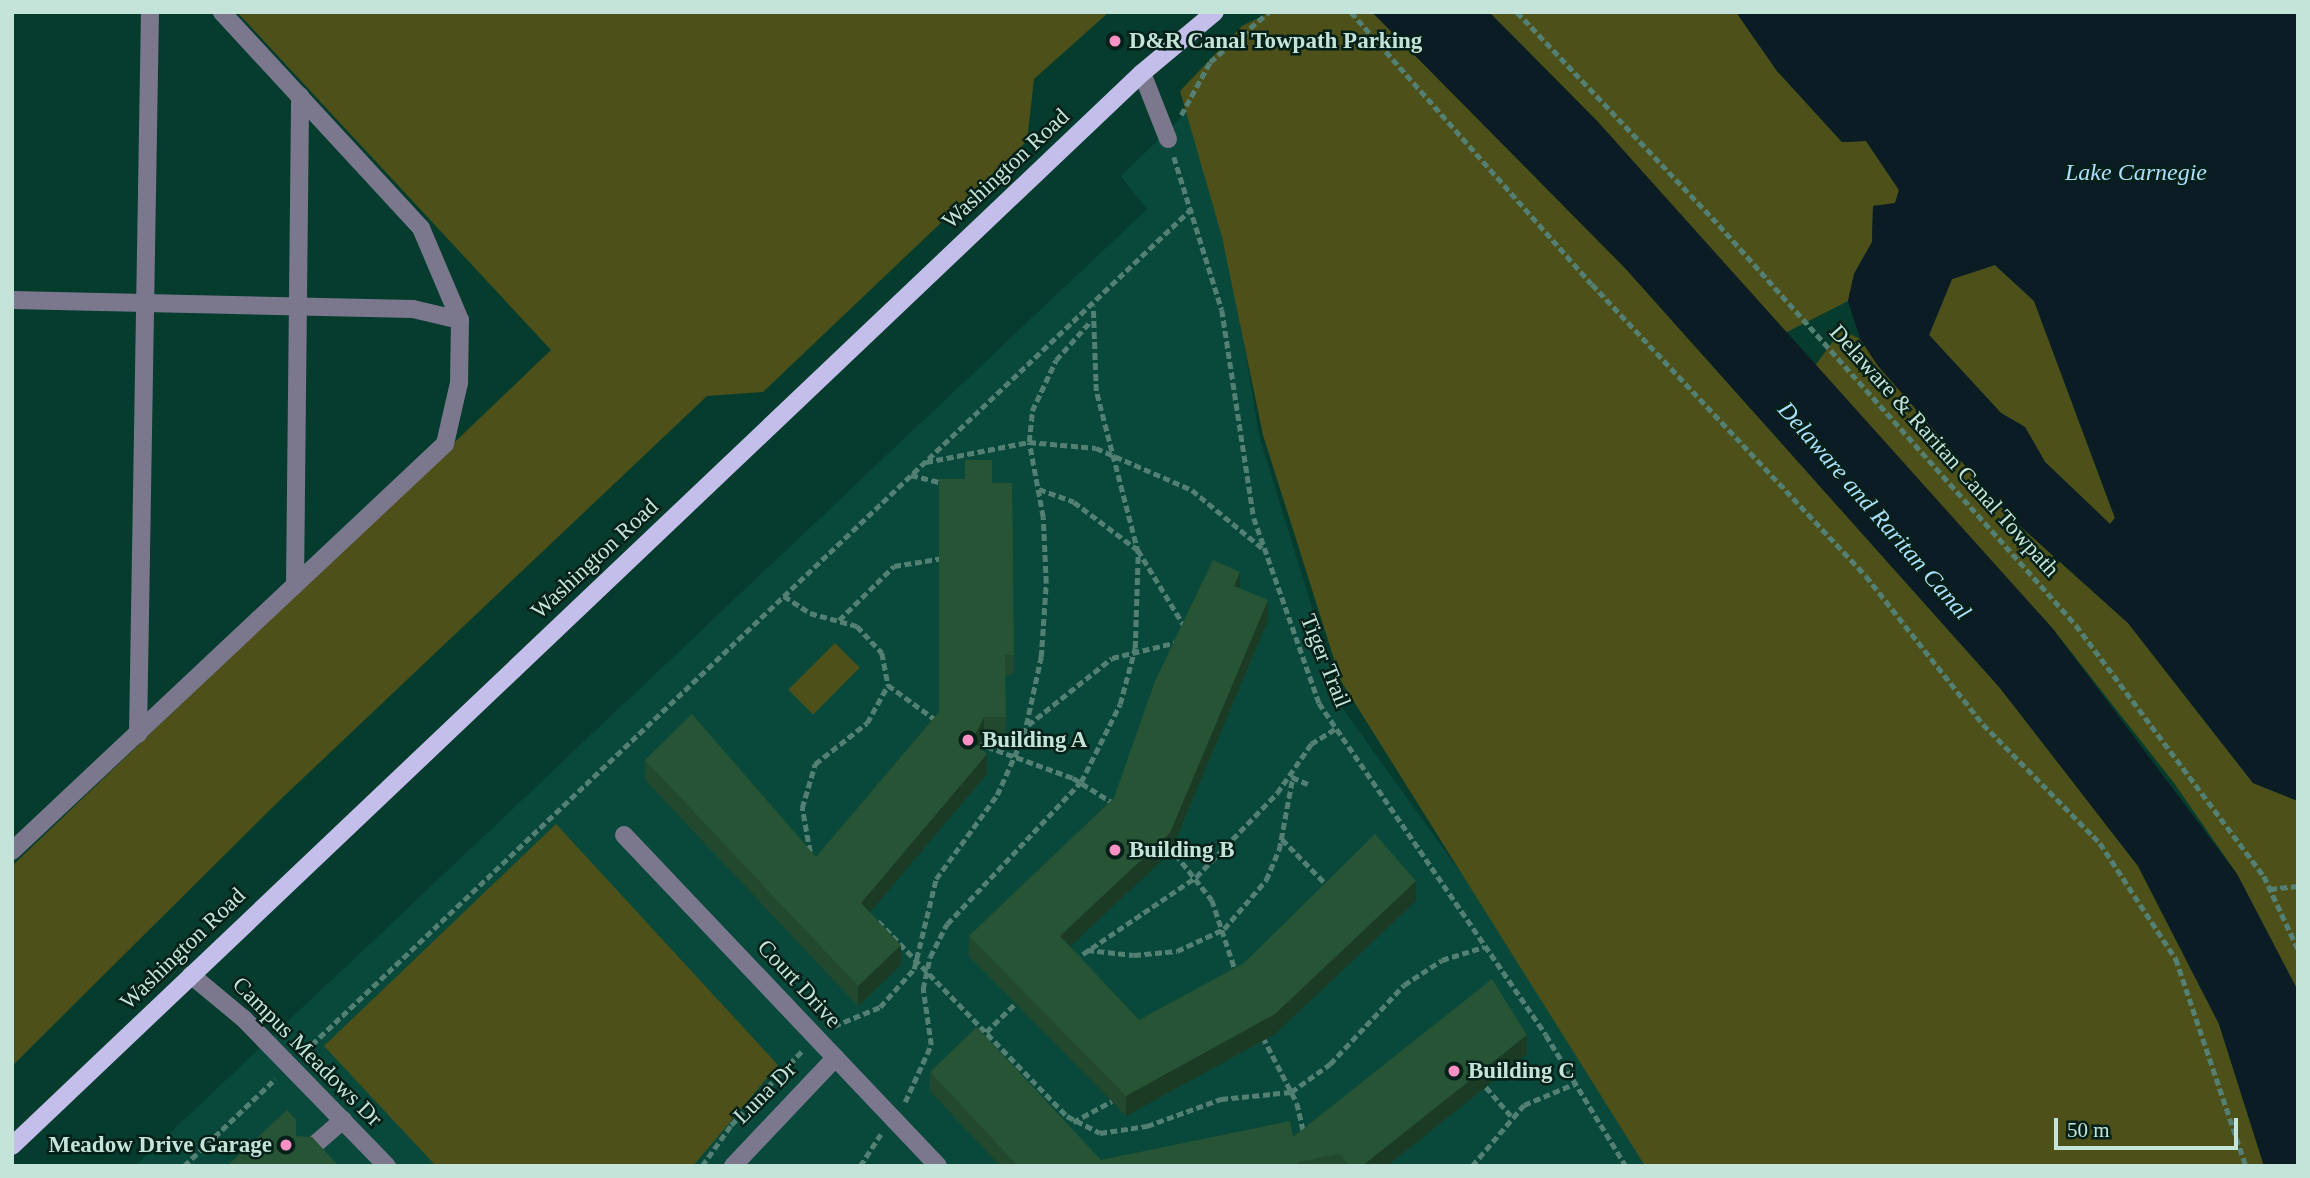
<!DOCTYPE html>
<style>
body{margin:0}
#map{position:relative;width:2310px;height:1178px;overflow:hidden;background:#053c2e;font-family:Georgia,serif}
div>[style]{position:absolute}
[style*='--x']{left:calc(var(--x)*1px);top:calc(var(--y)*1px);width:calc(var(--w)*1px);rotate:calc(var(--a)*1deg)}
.built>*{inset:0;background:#08493b}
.green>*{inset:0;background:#4e5019;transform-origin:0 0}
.water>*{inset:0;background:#0b1c24}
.path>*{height:4.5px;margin-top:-2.25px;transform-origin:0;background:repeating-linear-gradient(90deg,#538073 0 7px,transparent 0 10.5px)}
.minor>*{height:18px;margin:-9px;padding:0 9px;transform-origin:9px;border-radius:9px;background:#7b788e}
.major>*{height:18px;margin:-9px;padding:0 9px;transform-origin:9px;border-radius:9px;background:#c4beeb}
.wall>*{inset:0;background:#22482d}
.shaded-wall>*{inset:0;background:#1b3b24}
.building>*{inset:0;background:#275434}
.dots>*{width:19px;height:19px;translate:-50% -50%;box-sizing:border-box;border:4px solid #042018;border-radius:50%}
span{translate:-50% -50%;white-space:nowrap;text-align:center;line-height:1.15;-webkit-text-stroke:5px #042018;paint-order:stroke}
.poi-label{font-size:23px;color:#c5e4d9;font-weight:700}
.left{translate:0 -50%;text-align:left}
.right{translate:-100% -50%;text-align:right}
.street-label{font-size:23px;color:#c5e4d9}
.water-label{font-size:24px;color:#aae0fc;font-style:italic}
.frame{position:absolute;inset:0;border:14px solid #c5e4d9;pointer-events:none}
.scale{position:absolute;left:2054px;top:1118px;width:184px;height:32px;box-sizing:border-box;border:4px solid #c5e4d9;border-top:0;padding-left:9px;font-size:21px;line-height:24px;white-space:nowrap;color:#c5e4d9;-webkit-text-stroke:5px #042018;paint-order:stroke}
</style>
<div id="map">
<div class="built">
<div style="clip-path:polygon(1194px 105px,1219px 190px,1259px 435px,1343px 709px,1589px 1051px,1653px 1166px,135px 1166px,1147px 209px,1121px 176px)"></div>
</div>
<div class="green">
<div style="clip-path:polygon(237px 12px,1109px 12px,1034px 79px,1027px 141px,763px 392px,707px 396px,281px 799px,12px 1066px,12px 866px,551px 350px)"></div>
<div style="clip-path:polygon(1270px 12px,1372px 12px,1625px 268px,2000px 688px,2138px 866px,2219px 1024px,2264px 1166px,1645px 1166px,1341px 681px,1263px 435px,1222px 237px,1180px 91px,1242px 26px)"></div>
<div style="clip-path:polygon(1489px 12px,1736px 12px,1777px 71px,1842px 142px,1866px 141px,1899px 190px,1895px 204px,1873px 206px,1872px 242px,1854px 274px,1848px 301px,1785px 333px,1598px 122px)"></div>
<div style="clip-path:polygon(1995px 265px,2034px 301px,2115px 518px,2110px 524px,2045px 462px,2025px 427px,2001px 413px,1929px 335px,1952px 279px)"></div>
<div style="clip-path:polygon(1841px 330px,1860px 339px,2009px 516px,2128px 623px,2253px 783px,2298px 801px,2298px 991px,2237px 874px,2174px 783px,2053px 629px,1815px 366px)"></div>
<div style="left:835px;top:643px;width:35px;height:66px;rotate:45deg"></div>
<div style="clip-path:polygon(556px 824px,778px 1065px,693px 1166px,436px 1166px,324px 1046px)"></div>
</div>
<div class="water">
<div style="clip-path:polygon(1372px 12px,1489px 12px,1598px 122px,2053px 629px,2237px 874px,2298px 991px,2298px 1166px,2264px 1166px,2219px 1024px,2138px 866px,2000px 688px,1625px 268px)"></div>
<div style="clip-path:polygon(evenodd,1736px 12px,2298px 12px,2298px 801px,2253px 783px,2128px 623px,2009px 516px,1878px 366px,1860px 339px,1848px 301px,1854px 274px,1872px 242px,1873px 206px,1895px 203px,1899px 190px,1866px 141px,1842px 142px,1777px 71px,1736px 12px,1995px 265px,2034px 301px,2115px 518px,2110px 524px,2045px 462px,2025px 427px,2001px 413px,1929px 335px,1952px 279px,1995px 265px)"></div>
</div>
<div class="path">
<div style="--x:1351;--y:12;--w:363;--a:48.5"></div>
<div style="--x:1592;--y:284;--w:400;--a:46.8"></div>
<div style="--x:1866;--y:576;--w:189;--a:51.7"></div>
<div style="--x:1983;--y:724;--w:167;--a:45.5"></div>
<div style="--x:2100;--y:843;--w:139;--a:56.8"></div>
<div style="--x:2176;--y:959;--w:219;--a:71.3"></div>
<div style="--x:1517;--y:12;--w:294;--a:46.5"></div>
<div style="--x:1719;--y:225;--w:536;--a:48.25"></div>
<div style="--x:2076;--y:625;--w:314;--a:53.2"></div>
<div style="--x:2264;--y:876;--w:81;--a:65"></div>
<div style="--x:1181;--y:115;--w:60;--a:-61.3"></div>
<div style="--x:1210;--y:62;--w:77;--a:-40.3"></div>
<div style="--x:1174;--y:157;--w:160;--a:72.6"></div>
<div style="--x:1222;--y:310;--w:210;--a:81.3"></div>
<div style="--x:1254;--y:518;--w:196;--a:70.6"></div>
<div style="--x:1319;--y:703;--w:402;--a:55.6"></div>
<div style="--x:1546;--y:1035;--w:153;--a:58.6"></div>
<div style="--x:926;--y:462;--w:105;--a:-11"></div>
<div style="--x:1029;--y:442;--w:67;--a:5.1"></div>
<div style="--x:1096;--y:448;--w:105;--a:23.6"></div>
<div style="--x:1192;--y:490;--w:91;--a:39.6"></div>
<div style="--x:911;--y:475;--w:34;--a:14"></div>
<div style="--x:1039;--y:489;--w:37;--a:20"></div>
<div style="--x:1074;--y:502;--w:80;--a:36.9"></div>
<div style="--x:1138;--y:550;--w:90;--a:58.6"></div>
<div style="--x:784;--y:596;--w:31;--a:33"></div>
<div style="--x:810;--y:613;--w:49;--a:15.5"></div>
<div style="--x:857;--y:626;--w:37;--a:47"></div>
<div style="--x:882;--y:653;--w:33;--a:79"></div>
<div style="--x:888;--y:685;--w:59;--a:36.1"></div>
<div style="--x:839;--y:620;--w:77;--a:-44.5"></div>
<div style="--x:894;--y:566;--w:50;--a:-9.3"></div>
<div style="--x:1028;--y:725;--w:107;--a:-38.6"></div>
<div style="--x:1112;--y:658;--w:71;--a:-13.8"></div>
<div style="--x:977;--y:743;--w:102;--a:20"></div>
<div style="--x:1073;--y:778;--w:49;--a:31.8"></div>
<div style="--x:1292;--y:777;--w:20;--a:24"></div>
<div style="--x:1282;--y:839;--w:64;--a:45.6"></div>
<div style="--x:1169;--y:846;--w:69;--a:51.5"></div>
<div style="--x:1212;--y:900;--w:76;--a:71.6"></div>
<div style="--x:810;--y:852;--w:45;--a:-100.3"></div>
<div style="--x:802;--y:808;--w:46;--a:-73.5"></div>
<div style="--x:815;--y:764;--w:66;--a:-38.3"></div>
<div style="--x:867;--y:723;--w:43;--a:-61.1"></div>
<div style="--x:2270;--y:889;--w:28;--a:-6"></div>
<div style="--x:878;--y:921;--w:272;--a:45.9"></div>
<div style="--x:1067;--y:1116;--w:37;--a:27"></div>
<div style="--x:1100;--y:1133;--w:48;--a:-8.5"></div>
<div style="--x:1147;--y:1126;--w:79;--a:-20"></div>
<div style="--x:1221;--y:1099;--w:70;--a:-5.7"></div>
<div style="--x:1291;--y:1092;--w:48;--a:-35.7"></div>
<div style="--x:1330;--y:1064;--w:108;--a:-46.9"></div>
<div style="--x:1404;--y:985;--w:45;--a:-33.3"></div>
<div style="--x:1442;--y:960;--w:44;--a:-17.2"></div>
<div style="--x:1087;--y:950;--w:47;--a:6.1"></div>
<div style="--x:1134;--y:955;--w:43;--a:-5.3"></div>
<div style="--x:1177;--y:951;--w:52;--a:-25.1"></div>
<div style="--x:1224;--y:929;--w:65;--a:-49.4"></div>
<div style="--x:1266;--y:880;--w:33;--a:-67"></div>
<div style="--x:1279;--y:850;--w:76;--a:-79.4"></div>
<div style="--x:1074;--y:960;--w:148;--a:-34.2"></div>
<div style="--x:1196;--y:877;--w:117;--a:-46"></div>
<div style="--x:1277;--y:793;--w:60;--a:-55.2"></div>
<div style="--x:1311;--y:744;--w:28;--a:-32"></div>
<div style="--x:834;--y:1026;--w:50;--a:-22.4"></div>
<div style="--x:880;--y:1007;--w:51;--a:-48.2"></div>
<div style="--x:914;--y:969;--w:93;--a:-76.3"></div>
<div style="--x:936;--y:879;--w:104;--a:-54"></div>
<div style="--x:997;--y:795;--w:66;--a:-65.8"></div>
<div style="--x:1024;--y:735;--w:80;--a:-77.7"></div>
<div style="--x:1041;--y:657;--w:74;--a:-86.1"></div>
<div style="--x:1046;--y:583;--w:66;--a:-92.6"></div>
<div style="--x:1043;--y:517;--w:76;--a:-100.6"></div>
<div style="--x:1029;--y:442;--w:31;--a:-84"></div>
<div style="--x:1032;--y:411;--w:56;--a:-64.8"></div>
<div style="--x:1056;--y:360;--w:50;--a:-48.3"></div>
<div style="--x:986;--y:1032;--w:45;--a:-44.1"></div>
<div style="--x:1263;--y:1037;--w:74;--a:62.7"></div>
<div style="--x:1297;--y:1103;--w:32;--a:77"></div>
<div style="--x:304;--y:1052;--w:1225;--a:-43.54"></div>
<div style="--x:1486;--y:1087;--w:38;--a:49"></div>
<div style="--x:905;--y:1102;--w:63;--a:-65.5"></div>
<div style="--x:931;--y:1045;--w:57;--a:-98.1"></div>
<div style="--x:923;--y:989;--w:33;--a:-78"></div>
<div style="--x:930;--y:957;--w:37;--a:-63"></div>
<div style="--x:947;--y:924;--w:195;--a:-46.7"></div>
<div style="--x:1081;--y:782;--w:87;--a:-63.4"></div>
<div style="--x:1120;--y:704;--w:58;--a:-75"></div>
<div style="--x:1135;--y:648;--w:95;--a:-88.2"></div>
<div style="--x:1138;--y:553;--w:167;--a:-104.5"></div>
<div style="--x:1096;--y:391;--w:85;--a:-92"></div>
<div style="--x:1073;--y:1122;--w:44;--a:-28.3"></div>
<div style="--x:184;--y:1166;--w:126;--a:-43.7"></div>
<div style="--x:702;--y:1166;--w:50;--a:-54.7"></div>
<div style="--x:731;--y:1125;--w:103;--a:-46.2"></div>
<div style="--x:860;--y:1166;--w:38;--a:-57"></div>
<div style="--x:1472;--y:1166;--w:80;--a:-49.6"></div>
<div style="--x:1524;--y:1105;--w:56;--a:-22.9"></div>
</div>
<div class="minor">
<div style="--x:1142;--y:73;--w:71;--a:68.5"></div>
<div style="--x:12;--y:300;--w:401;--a:1.3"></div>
<div style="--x:413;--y:309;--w:48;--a:13.2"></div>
<div style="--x:295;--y:585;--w:489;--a:-89.4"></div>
<div style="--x:138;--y:734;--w:722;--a:-89.05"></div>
<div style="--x:624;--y:835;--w:456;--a:46.5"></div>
<div style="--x:12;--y:851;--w:594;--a:-43.23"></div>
<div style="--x:445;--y:444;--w:63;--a:-77.1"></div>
<div style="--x:459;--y:383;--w:63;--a:-89.1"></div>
<div style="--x:460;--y:320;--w:100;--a:-113"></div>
<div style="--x:421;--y:228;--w:294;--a:-132.7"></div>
<div style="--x:191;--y:975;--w:69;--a:39.7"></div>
<div style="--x:244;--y:1019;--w:205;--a:45.8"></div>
<div style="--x:304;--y:1154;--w:52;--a:-41.1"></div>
<div style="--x:733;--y:1166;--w:149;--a:-46.6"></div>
</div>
<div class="major">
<div style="--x:12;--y:1146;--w:1558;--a:-43.52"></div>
<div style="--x:1142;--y:73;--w:95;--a:-39.9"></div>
</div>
<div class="wall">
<div style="clip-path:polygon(965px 479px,992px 483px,1012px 483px,1014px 674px,1005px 675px,1006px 736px,984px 736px,978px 747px,987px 774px,870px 912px,901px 965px,858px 1006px,645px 780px,645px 760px,816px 857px,939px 712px)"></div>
<div style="clip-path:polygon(1240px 588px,1268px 620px,1170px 853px,1070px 946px,1139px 1020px,1416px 901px,1275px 1034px,1126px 1116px,969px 956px,969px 936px,1114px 798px)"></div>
<div style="clip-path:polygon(1527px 1054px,1387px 1166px,1000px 1166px,930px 1091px,930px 1072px,1101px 1160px,1293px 1137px)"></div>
</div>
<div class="shaded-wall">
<div style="clip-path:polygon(1240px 572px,1240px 592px,1234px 586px)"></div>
<div style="clip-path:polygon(1268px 600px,1268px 620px,1170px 853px,1060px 956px,1060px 936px)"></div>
<div style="clip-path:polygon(984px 717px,984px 736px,972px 761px,972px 741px)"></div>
<div style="clip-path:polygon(987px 754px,987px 774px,861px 923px,861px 903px)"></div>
<div style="clip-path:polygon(1416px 881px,1416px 901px,1275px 1034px,1126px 1116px,1126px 1096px)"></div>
<div style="clip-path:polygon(901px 945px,901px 965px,858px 1006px,858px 986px)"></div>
<div style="clip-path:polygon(1527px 1035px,1527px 1054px,1387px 1166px,1362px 1166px)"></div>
</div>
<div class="building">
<div style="clip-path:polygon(965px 460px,992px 460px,992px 483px,1012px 483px,1014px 655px,1005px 655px,1006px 717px,984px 717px,972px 741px,987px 754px,861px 903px,901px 945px,858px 986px,645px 760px,692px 714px,816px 857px,939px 712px,939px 479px,965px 479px)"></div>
<div style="clip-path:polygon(1213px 560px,1240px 572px,1234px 586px,1268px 600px,1170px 833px,1060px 936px,1139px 1020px,1244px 963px,1375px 834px,1416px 881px,1275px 1014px,1126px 1096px,969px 936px,1114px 798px,1155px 681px)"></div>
<div style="clip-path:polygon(1492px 979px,1527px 1035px,1362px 1166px,1349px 1166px,1339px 1154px,1298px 1162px,1298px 1166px,1018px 1166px,930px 1072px,977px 1027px,1101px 1160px,1290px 1121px,1293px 1137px)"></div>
<div style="clip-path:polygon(287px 1110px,296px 1120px,296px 1136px,312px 1137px,339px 1166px,227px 1166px)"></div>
</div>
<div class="dots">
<div style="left:1115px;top:41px;background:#fc8fc3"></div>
<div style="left:968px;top:740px;background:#fc8fc3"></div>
<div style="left:1115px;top:850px;background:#fc8fc3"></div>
<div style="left:1454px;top:1071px;background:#fc8fc3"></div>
<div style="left:286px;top:1145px;background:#fc8fc3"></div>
</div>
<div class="poi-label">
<span class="left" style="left:1129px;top:41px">D&amp;R Canal Towpath Parking</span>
<span class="left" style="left:982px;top:740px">Building A</span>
<span class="left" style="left:1129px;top:850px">Building B</span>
<span class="left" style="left:1468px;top:1071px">Building C</span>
<span class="right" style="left:272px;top:1145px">Meadow Drive Garage</span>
</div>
<div class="street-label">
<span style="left:1006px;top:169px;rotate:-43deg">Washington Road</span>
<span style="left:1944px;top:451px;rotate:48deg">Delaware &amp; Raritan Canal Towpath</span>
<span style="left:595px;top:559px;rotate:-43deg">Washington Road</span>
<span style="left:1325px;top:661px;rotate:68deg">Tiger Trail</span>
<span style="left:183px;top:949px;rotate:-44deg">Washington Road</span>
<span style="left:799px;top:984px;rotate:47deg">Court Drive</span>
<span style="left:307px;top:1052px;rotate:45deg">Campus Meadows Dr</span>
<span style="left:765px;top:1093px;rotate:-45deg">Luna Dr</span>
</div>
<div class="water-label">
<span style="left:2136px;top:173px">Lake Carnegie</span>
<span style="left:1874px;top:511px;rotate:49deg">Delaware and Raritan Canal</span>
</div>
<div class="frame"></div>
<div class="scale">50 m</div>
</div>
